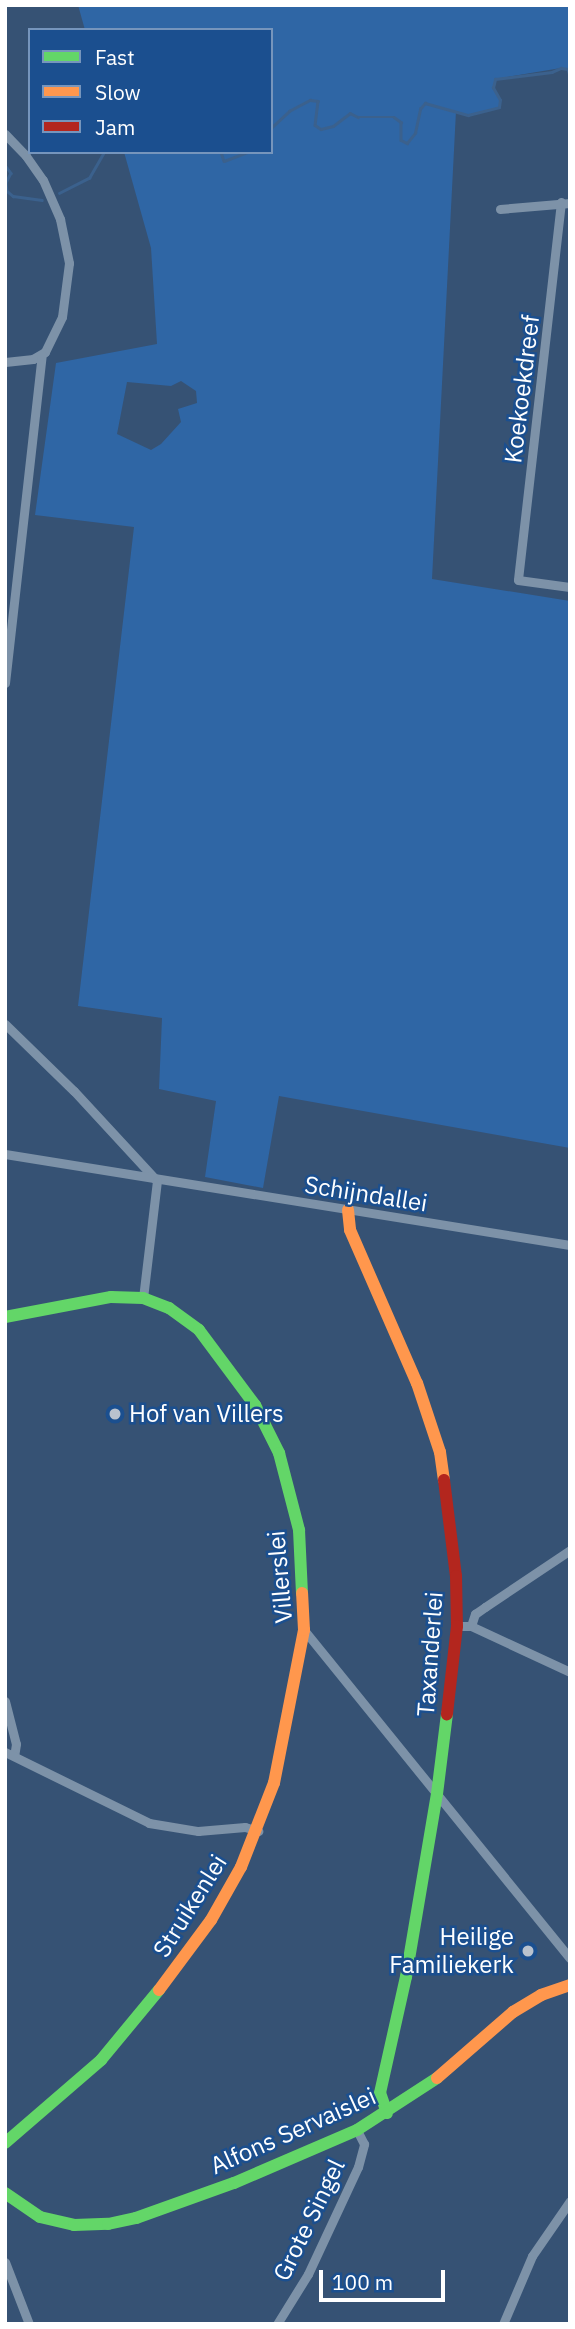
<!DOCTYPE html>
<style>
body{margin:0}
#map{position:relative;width:575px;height:2329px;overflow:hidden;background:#365274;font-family:"IBM Plex Sans",sans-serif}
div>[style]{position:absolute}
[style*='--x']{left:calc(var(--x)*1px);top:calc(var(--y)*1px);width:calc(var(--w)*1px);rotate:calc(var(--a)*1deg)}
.green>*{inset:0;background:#2f66a5}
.stream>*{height:2.5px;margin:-1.25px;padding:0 1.25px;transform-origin:1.25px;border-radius:1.25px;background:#3b618d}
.street>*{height:9px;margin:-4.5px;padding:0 4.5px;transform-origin:4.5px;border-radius:4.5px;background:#7d92a8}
.fast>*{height:12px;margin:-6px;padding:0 6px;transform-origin:6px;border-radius:6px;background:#63d668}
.slow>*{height:12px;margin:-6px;padding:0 6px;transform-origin:6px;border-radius:6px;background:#ff974d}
.jam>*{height:12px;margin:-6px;padding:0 6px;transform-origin:6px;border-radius:6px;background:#b3261e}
.dots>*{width:19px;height:19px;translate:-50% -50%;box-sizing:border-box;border:4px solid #1b4f8f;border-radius:50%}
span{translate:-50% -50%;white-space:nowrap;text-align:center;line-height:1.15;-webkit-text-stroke:5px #1b4f8f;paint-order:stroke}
.street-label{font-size:24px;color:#fff}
.poi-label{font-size:24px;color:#fff}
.left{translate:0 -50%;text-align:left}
.right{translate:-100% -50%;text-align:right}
.frame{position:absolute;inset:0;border:7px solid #fff;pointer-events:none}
.legend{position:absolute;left:28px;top:28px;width:245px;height:126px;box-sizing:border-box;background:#1b4f8f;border:2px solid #7695bc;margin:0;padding:9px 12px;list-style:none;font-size:21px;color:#fff}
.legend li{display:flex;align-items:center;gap:14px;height:35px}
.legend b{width:35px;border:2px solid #7695bc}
.scale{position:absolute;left:319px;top:2270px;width:126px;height:32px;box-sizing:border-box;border:4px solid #fff;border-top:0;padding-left:9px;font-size:21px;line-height:24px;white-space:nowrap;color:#fff;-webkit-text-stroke:5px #1b4f8f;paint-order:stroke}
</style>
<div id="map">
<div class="green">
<div style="clip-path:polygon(evenodd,78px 5px,570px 5px,570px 76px,568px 69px,561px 68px,495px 79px,493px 88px,500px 100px,499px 107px,468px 115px,456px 111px,432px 579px,570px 601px,570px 1148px,279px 1096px,263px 1188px,205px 1177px,216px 1101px,159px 1089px,162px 1018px,78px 1006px,134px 527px,35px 515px,56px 363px,157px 344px,151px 248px,124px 152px,271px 152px,271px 30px,85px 30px,78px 5px,181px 381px,196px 391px,197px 403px,178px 409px,181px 422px,161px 444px,151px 450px,117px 434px,127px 382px,171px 386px,181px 381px)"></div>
</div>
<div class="stream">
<div style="--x:271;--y:128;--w:25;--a:-43"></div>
<div style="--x:289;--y:111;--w:24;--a:-28"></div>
<div style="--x:310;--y:100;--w:8;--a:7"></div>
<div style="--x:318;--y:101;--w:24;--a:97"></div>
<div style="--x:315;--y:125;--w:7;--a:34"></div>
<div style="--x:321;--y:129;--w:12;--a:-14"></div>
<div style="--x:333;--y:126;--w:21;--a:-37"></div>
<div style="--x:350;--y:113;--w:9;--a:27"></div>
<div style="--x:358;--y:117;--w:36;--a:0"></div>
<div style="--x:394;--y:117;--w:9;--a:36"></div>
<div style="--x:401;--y:122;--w:18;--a:90"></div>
<div style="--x:401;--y:140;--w:7;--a:27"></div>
<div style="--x:407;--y:143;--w:13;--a:-51"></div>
<div style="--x:415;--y:133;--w:25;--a:-78"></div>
<div style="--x:420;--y:109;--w:8;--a:-50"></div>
<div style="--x:425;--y:103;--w:45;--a:15.6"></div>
<div style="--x:468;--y:115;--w:32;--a:-14"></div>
<div style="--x:499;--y:107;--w:7;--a:-82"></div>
<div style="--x:500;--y:100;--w:14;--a:-120"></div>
<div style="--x:493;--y:88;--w:9;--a:-77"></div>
<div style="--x:495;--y:79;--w:57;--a:-7"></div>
<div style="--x:552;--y:72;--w:10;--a:-24"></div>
<div style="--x:561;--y:68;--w:7;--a:8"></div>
<div style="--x:568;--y:69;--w:7;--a:74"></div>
<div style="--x:221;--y:152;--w:9;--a:72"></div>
<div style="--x:224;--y:161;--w:25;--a:-21"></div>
<div style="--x:5;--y:165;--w:10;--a:53"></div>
<div style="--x:11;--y:173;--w:11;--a:117"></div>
<div style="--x:6;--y:183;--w:8;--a:83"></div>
<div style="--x:7;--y:191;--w:8;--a:40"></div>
<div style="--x:13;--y:196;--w:29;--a:8"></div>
<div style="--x:59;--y:193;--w:34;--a:-27"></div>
<div style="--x:89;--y:178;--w:30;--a:-60"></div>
</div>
<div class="street">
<div style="--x:5;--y:134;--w:30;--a:46"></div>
<div style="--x:26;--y:156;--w:29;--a:55"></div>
<div style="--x:43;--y:180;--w:43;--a:66.4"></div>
<div style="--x:60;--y:219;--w:45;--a:78.4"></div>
<div style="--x:69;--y:263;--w:54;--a:97.4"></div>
<div style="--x:62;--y:317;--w:39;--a:116"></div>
<div style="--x:45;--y:352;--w:14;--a:150"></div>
<div style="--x:33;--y:359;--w:28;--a:174"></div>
<div style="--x:561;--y:202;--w:380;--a:96.5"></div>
<div style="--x:518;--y:580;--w:52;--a:7.7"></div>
<div style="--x:500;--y:209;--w:70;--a:-4.9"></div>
<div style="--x:5;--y:683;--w:330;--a:-83.6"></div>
<div style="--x:5;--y:1024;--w:96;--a:44.2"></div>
<div style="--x:74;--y:1091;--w:122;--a:47.3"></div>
<div style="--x:5;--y:1154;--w:572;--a:9.15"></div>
<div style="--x:143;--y:1298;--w:118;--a:-83.2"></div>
<div style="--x:457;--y:1626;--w:14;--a:0"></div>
<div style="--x:471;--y:1626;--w:109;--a:24.9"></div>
<div style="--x:471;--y:1626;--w:13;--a:-72"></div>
<div style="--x:475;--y:1614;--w:12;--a:-35"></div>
<div style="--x:485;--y:1607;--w:102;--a:-33.8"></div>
<div style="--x:304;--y:1630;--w:422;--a:51"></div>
<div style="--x:5;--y:1701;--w:44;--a:75.7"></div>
<div style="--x:16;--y:1744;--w:12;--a:99"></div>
<div style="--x:5;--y:1752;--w:161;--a:26.2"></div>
<div style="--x:149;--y:1823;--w:50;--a:9.3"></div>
<div style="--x:198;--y:1831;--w:47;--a:-4.9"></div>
<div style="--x:245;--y:1827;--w:14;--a:17"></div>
<div style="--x:5;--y:2262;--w:66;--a:68.8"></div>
<div style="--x:277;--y:2324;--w:59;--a:-58.2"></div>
<div style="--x:308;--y:2274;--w:118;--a:-65"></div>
<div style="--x:358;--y:2167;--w:24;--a:-75"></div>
<div style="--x:364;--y:2144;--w:16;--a:-117"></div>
<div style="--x:503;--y:2324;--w:74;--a:-66.9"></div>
<div style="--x:532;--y:2256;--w:67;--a:-55.4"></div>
</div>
<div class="fast">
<div style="--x:5;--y:1317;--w:108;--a:-10.7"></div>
<div style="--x:111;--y:1297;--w:32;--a:2"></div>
<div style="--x:143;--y:1298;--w:28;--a:21"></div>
<div style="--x:169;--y:1308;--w:37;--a:36"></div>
<div style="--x:199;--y:1330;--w:94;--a:53.3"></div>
<div style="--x:255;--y:1405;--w:54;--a:63.4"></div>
<div style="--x:279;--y:1453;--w:80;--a:75.4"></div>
<div style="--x:299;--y:1530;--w:63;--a:87.3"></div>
<div style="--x:387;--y:2113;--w:21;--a:-109"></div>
<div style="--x:380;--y:2093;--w:119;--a:-77.4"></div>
<div style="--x:406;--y:1977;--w:186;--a:-80.4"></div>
<div style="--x:437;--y:1794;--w:81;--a:-82.9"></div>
<div style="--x:5;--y:2143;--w:127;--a:-40.8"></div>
<div style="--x:101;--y:2060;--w:91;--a:-50.4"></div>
<div style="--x:5;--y:2193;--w:42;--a:34.4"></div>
<div style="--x:40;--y:2217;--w:35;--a:13"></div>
<div style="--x:74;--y:2225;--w:34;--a:-2"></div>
<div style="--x:108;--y:2224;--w:29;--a:-12"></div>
<div style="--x:136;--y:2218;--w:104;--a:-19.7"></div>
<div style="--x:234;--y:2183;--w:134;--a:-23.3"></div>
<div style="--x:357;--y:2130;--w:95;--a:-33"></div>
</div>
<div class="slow">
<div style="--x:348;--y:1210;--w:20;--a:84"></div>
<div style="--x:350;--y:1230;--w:167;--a:66.4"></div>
<div style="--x:417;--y:1383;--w:73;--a:71.6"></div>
<div style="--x:440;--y:1452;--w:28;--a:82"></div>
<div style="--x:159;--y:1990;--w:87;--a:-53.4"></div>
<div style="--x:211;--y:1920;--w:61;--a:-60.5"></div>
<div style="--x:241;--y:1867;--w:90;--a:-68.6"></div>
<div style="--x:274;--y:1783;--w:156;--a:-78.9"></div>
<div style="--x:304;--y:1630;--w:37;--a:-93"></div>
<div style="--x:437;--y:2078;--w:101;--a:-41"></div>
<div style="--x:513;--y:2012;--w:33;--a:-31"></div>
<div style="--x:541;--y:1995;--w:31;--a:-19"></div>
</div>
<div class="jam">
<div style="--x:444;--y:1480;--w:97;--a:82.9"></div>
<div style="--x:456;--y:1576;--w:50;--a:88.9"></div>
<div style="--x:457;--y:1626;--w:89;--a:96.5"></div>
</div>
<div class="dots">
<div style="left:115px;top:1414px;background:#b9c2ce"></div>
<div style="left:528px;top:1951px;background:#b9c2ce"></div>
</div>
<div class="street-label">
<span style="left:522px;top:389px;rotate:-83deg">Koekoekdreef</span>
<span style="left:366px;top:1194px;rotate:9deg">Schijndallei</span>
<span style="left:280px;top:1577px;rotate:-95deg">Villerslei</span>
<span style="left:430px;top:1654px;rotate:-86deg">Taxanderlei</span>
<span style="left:190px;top:1906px;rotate:-58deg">Struikenlei</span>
<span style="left:293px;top:2131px;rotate:-24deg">Alfons Servaislei</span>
<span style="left:309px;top:2220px;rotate:-64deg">Grote Singel</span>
</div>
<div class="poi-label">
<span class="left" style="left:129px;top:1414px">Hof van Villers</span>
<span class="right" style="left:514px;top:1951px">Heilige<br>Familiekerk</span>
</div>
<div class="frame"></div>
<ul class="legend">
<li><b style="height:9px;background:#63d668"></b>Fast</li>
<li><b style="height:9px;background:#ff974d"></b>Slow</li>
<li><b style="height:9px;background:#b3261e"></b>Jam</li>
</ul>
<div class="scale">100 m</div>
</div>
